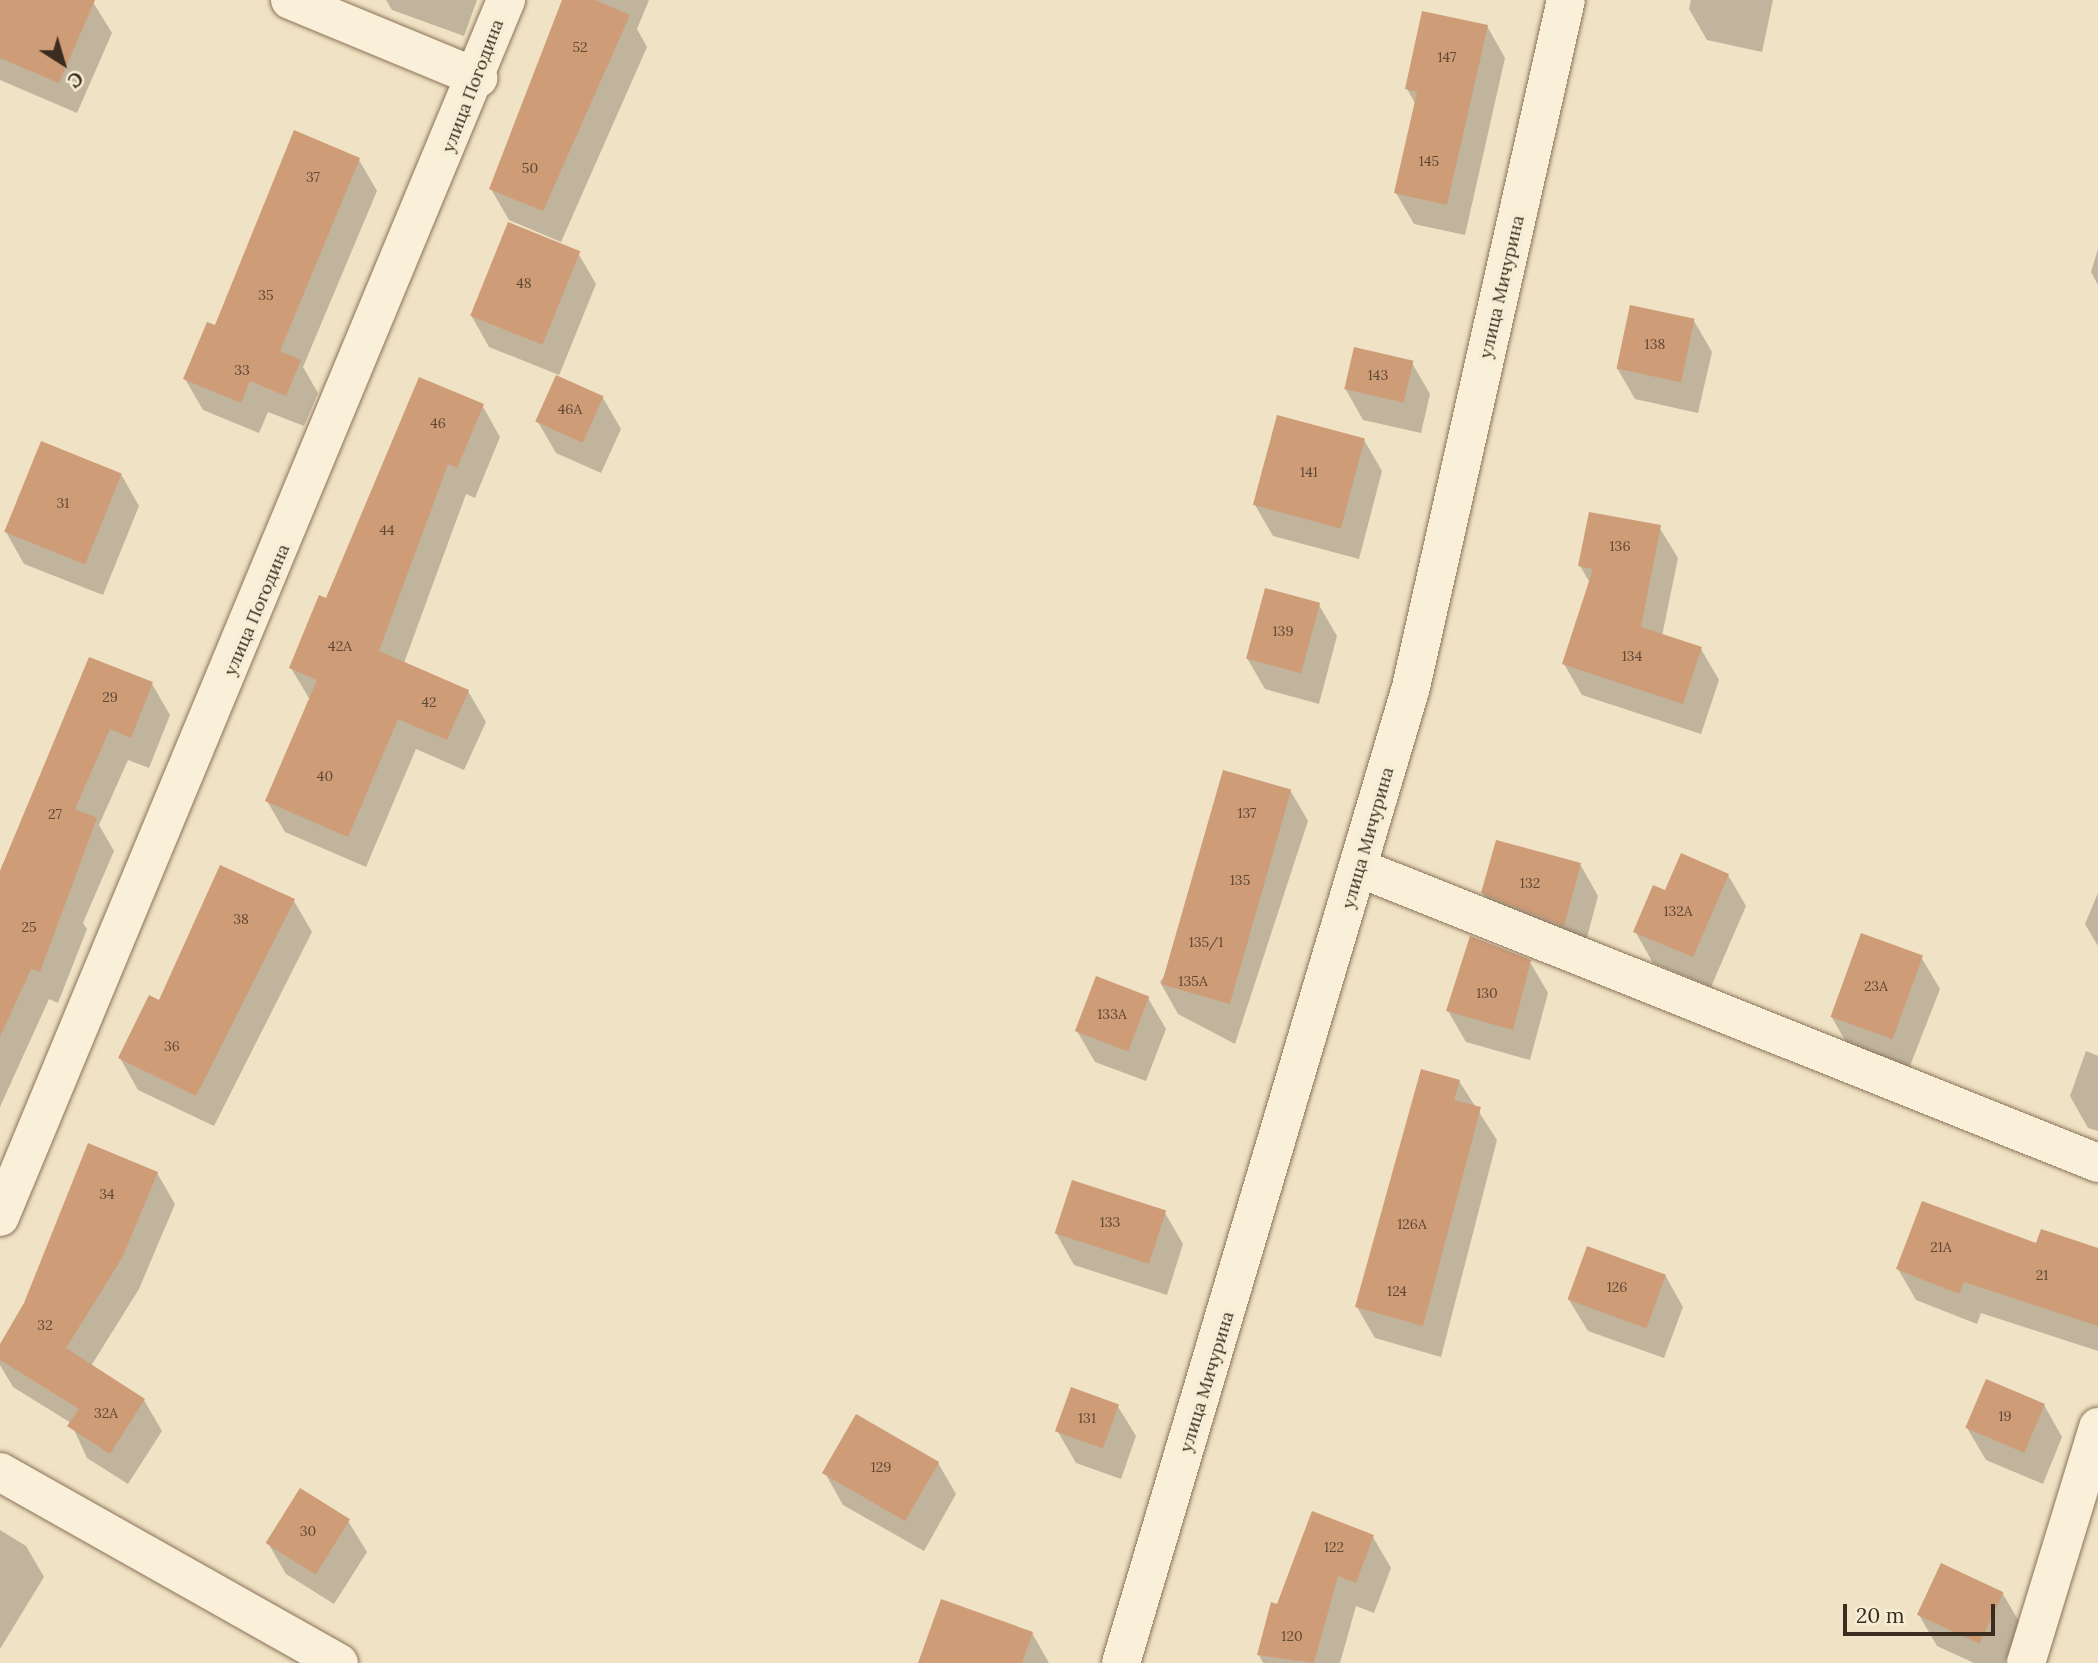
<!DOCTYPE html>
<meta charset="utf-8">
<style>
body{margin:0}
#map{position:relative;width:2098px;height:1663px;overflow:hidden;background:#f0e2c4;font-family:Lora,serif}
div>[style]{position:absolute}
[style*='--x']{left:calc(var(--x)*1px);top:calc(var(--y)*1px);width:calc(var(--w)*1px);rotate:calc(var(--a)*1deg)}
.shadow>*{inset:0;background:#0003}
.building>*{inset:0;background:#cf9c78;transform-origin:0 0}
.roads{filter:drop-shadow(0 0 2px #8b7359) drop-shadow(0 0 2px #8b7359)}
.minor>*{height:38px;margin:-19px;padding:0 19px;transform-origin:19px;border-radius:19px;background:#faefd8}
span{translate:-50% -50%;white-space:nowrap;text-align:center;line-height:1.15;-webkit-text-stroke:7px #f7ecd4;paint-order:stroke}
.number-label{font-size:14px;color:#5f4834}
.number-label span{-webkit-text-stroke-width:0}
.street-label{font-size:18px;color:#3a2c1e}
.north{position:absolute;left:28px;top:28px;width:70px;height:70px;-webkit-text-stroke:5px #f7ecd4;paint-order:stroke;rotate:143deg;font-size:19px;font-weight:700;line-height:28px;text-align:center;color:#3a2c1e}
.north::after{content:'';display:block;margin:auto;width:24px;height:32px;background:#3a2c1e;clip-path:polygon(50% 0,100% 100%,50% 72%,0 100%)}
.scale{position:absolute;left:1843px;top:1604px;width:152px;height:32px;box-sizing:border-box;border:4px solid #3a2c1e;border-top:0;padding-left:9px;font-size:21px;line-height:24px;white-space:nowrap;color:#3a2c1e;-webkit-text-stroke:5px #f7ecd4;paint-order:stroke}
</style>
<div id="map">
<div class="shadow">
<div style="clip-path:polygon(0 0,93px 2px,112px 33px,77px 113px,0 80px)"></div>
<div style="clip-path:polygon(386px 0,477px 0,464px 36px,392px 10px)"></div>
<div style="clip-path:polygon(565px 0,649px 0,637px 29px,647px 47px,561px 242px,509px 220px,491px 189px)"></div>
<div style="clip-path:polygon(1691px 0,1773px 0,1762px 52px,1707px 40px,1689px 9px)"></div>
<div style="clip-path:polygon(1487px 26px,1505px 58px,1465px 235px,1414px 224px,1396px 193px,1416px 105px,1407px 89px)"></div>
<div style="clip-path:polygon(359px 160px,377px 191px,303px 367px,318px 393px,304px 426px,268px 412px,259px 433px,203px 410px,185px 379px,216px 328px)"></div>
<div style="clip-path:polygon(2098px 249px,2098px 285px,2091px 272px)"></div>
<div style="clip-path:polygon(578px 253px,596px 284px,558px 378px,603px 398px,621px 429px,601px 473px,556px 453px,538px 422px,559px 375px,489px 347px,471px 315px)"></div>
<div style="clip-path:polygon(1694px 321px,1712px 352px,1698px 413px,1635px 399px,1617px 368px)"></div>
<div style="clip-path:polygon(1412px 363px,1430px 394px,1421px 433px,1363px 420px,1345px 388px)"></div>
<div style="clip-path:polygon(482px 405px,500px 437px,475px 498px,466px 494px,404px 663px,468px 691px,486px 722px,464px 770px,416px 749px,366px 867px,285px 832px,267px 801px,310px 700px,291px 668px)"></div>
<div style="clip-path:polygon(1364px 440px,1382px 471px,1359px 559px,1273px 536px,1255px 505px)"></div>
<div style="clip-path:polygon(121px 474px,139px 506px,103px 595px,24px 564px,6px 532px)"></div>
<div style="clip-path:polygon(1659px 527px,1678px 558px,1662px 636px,1701px 649px,1719px 680px,1701px 734px,1582px 695px,1564px 664px,1590px 583px,1580px 566px)"></div>
<div style="clip-path:polygon(1319px 605px,1337px 636px,1319px 704px,1265px 689px,1247px 658px)"></div>
<div style="clip-path:polygon(90px 659px,152px 684px,170px 715px,149px 768px,128px 760px,99px 825px,114px 851px,83px 923px,87px 929px,58px 1003px,49px 999px,0 1107px,0 871px)"></div>
<div style="clip-path:polygon(1290px 790px,1308px 821px,1235px 1044px,1178px 1014px,1160px 982px)"></div>
<div style="clip-path:polygon(1580px 864px,1598px 896px,1582px 956px,1501px 924px,1483px 893px)"></div>
<div style="clip-path:polygon(221px 868px,294px 901px,312px 932px,214px 1126px,138px 1090px,120px 1058px,160px 1002px)"></div>
<div style="clip-path:polygon(1728px 875px,1746px 906px,1711px 987px,1653px 963px,1635px 931px,1666px 892px)"></div>
<div style="clip-path:polygon(2098px 893px,2098px 946px,2085px 924px)"></div>
<div style="clip-path:polygon(1921px 957px,1940px 989px,1908px 1071px,1849px 1047px,1831px 1016px)"></div>
<div style="clip-path:polygon(1530px 962px,1548px 993px,1530px 1060px,1466px 1042px,1448px 1011px)"></div>
<div style="clip-path:polygon(1148px 998px,1166px 1029px,1146px 1081px,1095px 1062px,1077px 1031px)"></div>
<div style="clip-path:polygon(2086px 1051px,2098px 1056px,2098px 1131px,2088px 1128px,2070px 1096px)"></div>
<div style="clip-path:polygon(1459px 1081px,1497px 1140px,1441px 1357px,1375px 1338px,1357px 1307px)"></div>
<div style="clip-path:polygon(157px 1173px,175px 1204px,139px 1289px,91px 1366px,144px 1400px,162px 1431px,128px 1484px,87px 1458px,71px 1423px,13px 1387px,0 1365px,0 1347px)"></div>
<div style="clip-path:polygon(1165px 1213px,1183px 1244px,1167px 1295px,1074px 1265px,1056px 1233px)"></div>
<div style="clip-path:polygon(2037px 1246px,2098px 1250px,2098px 1351px,1981px 1313px,1977px 1324px,1916px 1300px,1898px 1269px)"></div>
<div style="clip-path:polygon(1665px 1275px,1683px 1307px,1664px 1358px,1588px 1331px,1569px 1300px)"></div>
<div style="clip-path:polygon(1117px 1405px,1136px 1436px,1121px 1479px,1076px 1463px,1058px 1432px)"></div>
<div style="clip-path:polygon(2044px 1405px,2062px 1437px,2043px 1484px,1986px 1460px,1967px 1428px)"></div>
<div style="clip-path:polygon(938px 1463px,956px 1494px,924px 1551px,843px 1505px,825px 1473px)"></div>
<div style="clip-path:polygon(348px 1521px,367px 1552px,334px 1604px,286px 1574px,268px 1543px)"></div>
<div style="clip-path:polygon(0 1530px,26px 1546px,44px 1577px,0 1649px)"></div>
<div style="clip-path:polygon(1373px 1537px,1391px 1568px,1374px 1613px,1356px 1606px,1340px 1663px,1263px 1663px,1259px 1655px,1278px 1606px)"></div>
<div style="clip-path:polygon(2003px 1594px,2021px 1625px,2004px 1663px,1974px 1663px,1937px 1646px,1919px 1615px)"></div>
<div style="clip-path:polygon(1032px 1633px,1049px 1663px,925px 1663px)"></div>
</div>
<div class="building">
<div style="clip-path:polygon(0 0,95px 0,59px 83px,0 58px)"></div>
<div style="clip-path:polygon(562px 0,595px 0,630px 15px,543px 211px,489px 189px)"></div>
<div style="clip-path:polygon(1422px 11px,1488px 25px,1447px 205px,1394px 193px,1417px 92px,1405px 89px)"></div>
<div style="clip-path:polygon(294px 130px,360px 158px,280px 351px,301px 360px,286px 396px,250px 381px,241px 403px,183px 379px,207px 322px,215px 325px)"></div>
<div style="left:508px;top:222px;width:78px;height:101px;rotate:22deg"></div>
<div style="left:1630px;top:305px;width:66px;height:65px;rotate:12deg"></div>
<div style="left:1354px;top:347px;width:61px;height:43px;rotate:13deg"></div>
<div style="left:556px;top:375px;width:52px;height:51px;rotate:24deg"></div>
<div style="clip-path:polygon(419px 377px,484px 404px,457px 468px,448px 464px,379px 651px,469px 690px,447px 740px,398px 719px,348px 837px,265px 801px,317px 680px,289px 668px,319px 595px,326px 598px)"></div>
<div style="left:1277px;top:415px;width:91px;height:93px;rotate:15deg"></div>
<div style="left:41px;top:441px;width:87px;height:98px;rotate:22deg"></div>
<div style="clip-path:polygon(1589px 512px,1661px 525px,1641px 627px,1702px 647px,1683px 704px,1562px 664px,1593px 569px,1578px 566px)"></div>
<div style="left:1265px;top:588px;width:57px;height:73px;rotate:15deg"></div>
<div style="clip-path:polygon(89px 657px,153px 682px,131px 738px,110px 729px,75px 809px,97px 818px,40px 972px,31px 969px,0 1037px,0 871px)"></div>
<div style="left:1223px;top:770px;width:71px;height:223px;rotate:16deg"></div>
<div style="clip-path:polygon(1496px 840px,1581px 863px,1564px 926px,1481px 893px)"></div>
<div style="clip-path:polygon(1681px 853px,1729px 874px,1693px 957px,1633px 932px,1653px 885px,1665px 890px)"></div>
<div style="clip-path:polygon(220px 865px,295px 899px,196px 1096px,118px 1058px,149px 995px,159px 1000px)"></div>
<div style="left:1861px;top:933px;width:66px;height:89px;rotate:20deg"></div>
<div style="clip-path:polygon(1470px 936px,1531px 960px,1513px 1030px,1446px 1011px)"></div>
<div style="left:1096px;top:976px;width:57px;height:59px;rotate:21deg"></div>
<div style="clip-path:polygon(1421px 1069px,1460px 1080px,1454px 1100px,1481px 1107px,1423px 1326px,1355px 1307px)"></div>
<div style="clip-path:polygon(88px 1143px,158px 1172px,122px 1258px,66px 1348px,145px 1399px,110px 1454px,67px 1426px,79px 1409px,0 1360px,0 1344px,24px 1303px)"></div>
<div style="left:1072px;top:1180px;width:99px;height:56px;rotate:18deg"></div>
<div style="clip-path:polygon(1922px 1201px,2036px 1243px,2041px 1229px,2098px 1248px,2098px 1326px,1964px 1282px,1959px 1294px,1896px 1269px)"></div>
<div style="left:1587px;top:1246px;width:84px;height:57px;rotate:20deg"></div>
<div style="left:1986px;top:1379px;width:64px;height:53px;rotate:23deg"></div>
<div style="left:1071px;top:1387px;width:51px;height:47px;rotate:20deg"></div>
<div style="left:856px;top:1414px;width:96px;height:68px;rotate:30deg"></div>
<div style="left:300px;top:1488px;width:59px;height:65px;rotate:32deg"></div>
<div style="clip-path:polygon(1312px 1511px,1374px 1535px,1356px 1583px,1338px 1576px,1314px 1663px,1257px 1655px,1271px 1602px,1277px 1604px)"></div>
<div style="left:1941px;top:1563px;width:69px;height:57px;rotate:25deg"></div>
<div style="clip-path:polygon(941px 1599px,1033px 1632px,1022px 1663px,918px 1663px)"></div>
</div>
<div class="roads">
<div class="minor">
<div style="--x:290;--y:0;--w:204;--a:22.5"></div>
<div style="--x:1359;--y:868;--w:796;--a:21.76"></div>
<div style="--x:0;--y:1217;--w:1318;--a:-67.42"></div>
<div style="--x:0;--y:1472;--w:389;--a:29.4"></div>
<div style="--x:1121;--y:1663;--w:1018;--a:-73.45"></div>
<div style="--x:1411;--y:687;--w:704;--a:-77.29"></div>
<div style="--x:2026;--y:1663;--w:247;--a:-73"></div>
</div>
</div>
<div class="number-label">
<span style="left:580px;top:47px">52</span>
<span style="left:1447px;top:57px">147</span>
<span style="left:1429px;top:161px">145</span>
<span style="left:530px;top:168px">50</span>
<span style="left:313px;top:177px">37</span>
<span style="left:524px;top:283px">48</span>
<span style="left:266px;top:295px">35</span>
<span style="left:1655px;top:344px">138</span>
<span style="left:242px;top:370px">33</span>
<span style="left:1378px;top:375px">143</span>
<span style="left:570px;top:409px">46А</span>
<span style="left:438px;top:423px">46</span>
<span style="left:1309px;top:472px">141</span>
<span style="left:63px;top:503px">31</span>
<span style="left:387px;top:530px">44</span>
<span style="left:1620px;top:546px">136</span>
<span style="left:1283px;top:631px">139</span>
<span style="left:340px;top:646px">42А</span>
<span style="left:1632px;top:656px">134</span>
<span style="left:110px;top:697px">29</span>
<span style="left:429px;top:702px">42</span>
<span style="left:325px;top:776px">40</span>
<span style="left:1247px;top:813px">137</span>
<span style="left:55px;top:814px">27</span>
<span style="left:1240px;top:880px">135</span>
<span style="left:1530px;top:883px">132</span>
<span style="left:1678px;top:911px">132А</span>
<span style="left:241px;top:919px">38</span>
<span style="left:29px;top:927px">25</span>
<span style="left:1206px;top:942px">135/1</span>
<span style="left:1193px;top:981px">135А</span>
<span style="left:1876px;top:986px">23А</span>
<span style="left:1487px;top:993px">130</span>
<span style="left:1112px;top:1014px">133А</span>
<span style="left:172px;top:1046px">36</span>
<span style="left:107px;top:1194px">34</span>
<span style="left:1110px;top:1222px">133</span>
<span style="left:1412px;top:1224px">126А</span>
<span style="left:1941px;top:1247px">21А</span>
<span style="left:2042px;top:1275px">21</span>
<span style="left:1617px;top:1287px">126</span>
<span style="left:1397px;top:1291px">124</span>
<span style="left:45px;top:1325px">32</span>
<span style="left:106px;top:1413px">32А</span>
<span style="left:2005px;top:1416px">19</span>
<span style="left:1087px;top:1418px">131</span>
<span style="left:881px;top:1467px">129</span>
<span style="left:308px;top:1531px">30</span>
<span style="left:1334px;top:1547px">122</span>
<span style="left:1292px;top:1636px">120</span>
</div>
<div class="street-label">
<span style="left:473px;top:86px;rotate:-69deg">улица Погодина</span>
<span style="left:1502px;top:287px;rotate:-77deg">улица Мичурина</span>
<span style="left:257px;top:610px;rotate:-67deg">улица Погодина</span>
<span style="left:1368px;top:838px;rotate:-74deg">улица Мичурина</span>
<span style="left:1207px;top:1382px;rotate:-73deg">улица Мичурина</span>
</div>
<div class="north">С</div>
<div class="scale">20 m</div>
</div>
